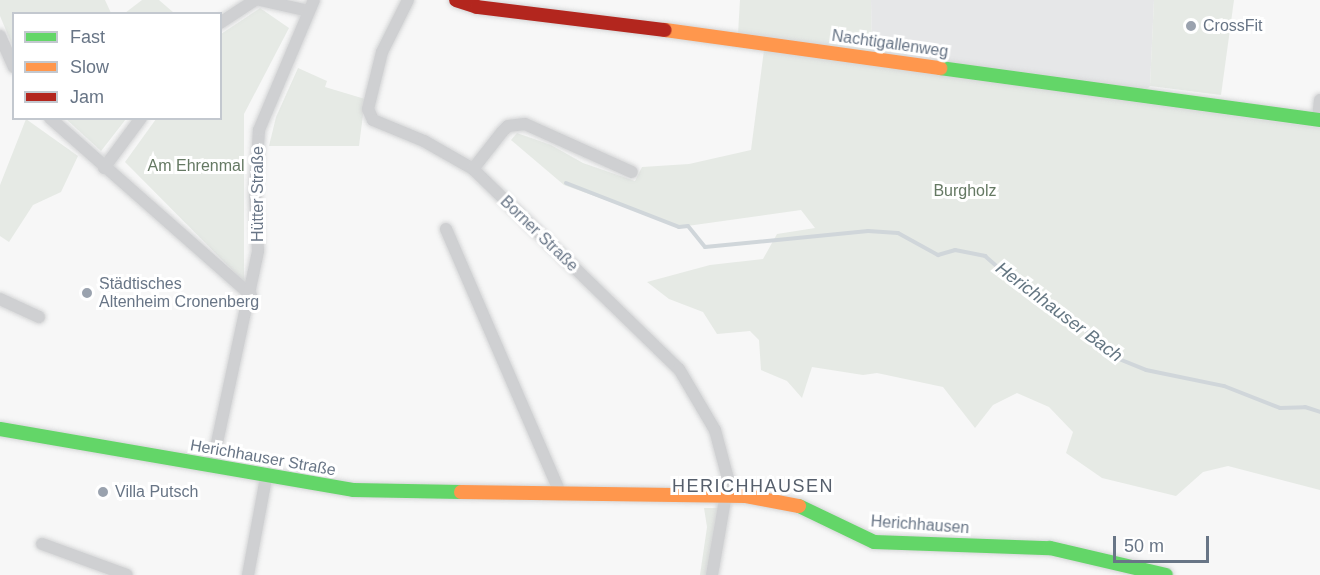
<!DOCTYPE html>
<meta charset="utf-8">
<style>
body{margin:0}
#map{position:relative;width:1320px;height:575px;overflow:hidden;background:#f7f7f7;font-family:Arial,sans-serif}
div>[style]{position:absolute}
[style*='--x']{left:calc(var(--x)*1px);top:calc(var(--y)*1px);width:calc(var(--w)*1px);rotate:calc(var(--a)*1deg)}
.built>*{inset:0;background:#e6e7e8}
.green>*{inset:0;background:#e6eae5}
.stream>*{height:4px;margin:-2px;padding:0 2px;transform-origin:2px;border-radius:2px;background:#d0d6da}
.roads{filter:drop-shadow(0 0 2px #d4d5d6) drop-shadow(0 0 2px #d4d5d6)}
.street>*{height:12px;margin:-6px;padding:0 6px;transform-origin:6px;border-radius:6px;background:#cfd0d2}
.fast>*{height:14px;margin:-7px;padding:0 7px;transform-origin:7px;border-radius:7px;background:#63d668}
.slow>*{height:14px;margin:-7px;padding:0 7px;transform-origin:7px;border-radius:7px;background:#ff974d}
.jam>*{height:14px;margin:-7px;padding:0 7px;transform-origin:7px;border-radius:7px;background:#b3261e}
.dots>*{width:16px;height:16px;translate:-50% -50%;box-sizing:border-box;border:3px solid #fff;border-radius:50%}
span{translate:-50% -50%;white-space:nowrap;text-align:center;line-height:1.15;-webkit-text-stroke:6px #fff;paint-order:stroke}
.poi-label{font-size:16px;color:#687586}
.left{translate:0 -50%;text-align:left}
.street-label{font-size:16px;color:#687586}
.park-label{font-size:16px;color:#657963}
.water-label{font-size:18px;color:#647682;font-style:italic}
.neighbourhood-label{font-size:18px;color:#565f6c;letter-spacing:1.5px}
.legend{position:absolute;left:12px;top:12px;width:210px;height:108px;box-sizing:border-box;background:#fff;border:2px solid #c3c8cf;margin:0;padding:8px 10px;list-style:none;font-size:18px;color:#687586}
.legend li{display:flex;align-items:center;gap:12px;height:30px}
.legend b{width:30px;border:2px solid #c3c8cf}
.scale{position:absolute;left:1113px;top:536px;width:96px;height:27px;box-sizing:border-box;border:3px solid #687586;border-top:0;padding-left:8px;font-size:18px;line-height:21px;white-space:nowrap;color:#687586;-webkit-text-stroke:4px #fff;paint-order:stroke}
</style>
<div id="map">
<div class="built">
<div style="clip-path:polygon(871px 0,1154px 0,1150px 86px,1145px 91px,872px 54px)"></div>
</div>
<div class="green">
<div style="clip-path:polygon(0 0,105px 0,111px 13px,14px 14px,13px 47px,0 16px)"></div>
<div style="clip-path:polygon(142px 0,159px 0,174px 13px,125px 13px)"></div>
<div style="clip-path:polygon(740px 0,871px 0,872px 54px,738px 34px)"></div>
<div style="clip-path:polygon(1154px 0,1234px 0,1221px 95px,1150px 86px)"></div>
<div style="clip-path:polygon(260px 8px,289px 28px,244px 114px,244px 282px,125px 162px,156px 119px,220px 118px,221px 34px)"></div>
<div style="clip-path:polygon(764px 50px,1320px 128px,1320px 490px,1228px 466px,1203px 472px,1176px 496px,1102px 478px,1066px 453px,1073px 432px,1049px 407px,1017px 393px,993px 405px,975px 428px,943px 387px,877px 373px,863px 375px,812px 367px,802px 398px,787px 381px,761px 370px,759px 340px,750px 331px,717px 334px,703px 312px,669px 299px,647px 282px,710px 265px,763px 259px,777px 234px,815px 228px,801px 210px,680px 227px,564px 185px,511px 140px,517px 133px,551px 145px,583px 163px,635px 181px,642px 167px,689px 164px,751px 150px)"></div>
<div style="clip-path:polygon(298px 68px,327px 81px,325px 87px,365px 99px,359px 146px,269px 146px,276px 117px)"></div>
<div style="clip-path:polygon(26px 119px,78px 156px,61px 192px,33px 205px,9px 242px,0 236px,0 185px)"></div>
<div style="clip-path:polygon(66px 119px,126px 119px,101px 151px)"></div>
<div style="clip-path:polygon(704px 508px,718px 508px,707px 575px,700px 575px,707px 527px)"></div>
</div>
<div class="stream">
<div style="--x:566;--y:183;--w:121;--a:21.3"></div>
<div style="--x:679;--y:227;--w:9;--a:-6"></div>
<div style="--x:688;--y:226;--w:27;--a:51"></div>
<div style="--x:705;--y:247;--w:164;--a:-5.6"></div>
<div style="--x:868;--y:231;--w:30;--a:4"></div>
<div style="--x:898;--y:233;--w:46;--a:28.8"></div>
<div style="--x:938;--y:255;--w:18;--a:-16"></div>
<div style="--x:955;--y:250;--w:31;--a:11"></div>
<div style="--x:985;--y:256;--w:43;--a:41.2"></div>
<div style="--x:1017;--y:284;--w:82;--a:33.5"></div>
<div style="--x:1085;--y:329;--w:10;--a:61"></div>
<div style="--x:1090;--y:338;--w:12;--a:9"></div>
<div style="--x:1102;--y:340;--w:25;--a:48"></div>
<div style="--x:1119;--y:359;--w:29;--a:22"></div>
<div style="--x:1146;--y:370;--w:80;--a:11.6"></div>
<div style="--x:1224;--y:386;--w:60;--a:21.4"></div>
<div style="--x:1280;--y:408;--w:25;--a:-2"></div>
<div style="--x:1305;--y:407;--w:16;--a:18"></div>
</div>
<div class="roads">
<div class="street">
<div style="--x:260;--y:0;--w:50;--a:12.7"></div>
<div style="--x:408;--y:0;--w:58;--a:116.6"></div>
<div style="--x:382;--y:52;--w:59;--a:103.8"></div>
<div style="--x:368;--y:109;--w:12;--a:66"></div>
<div style="--x:373;--y:120;--w:55;--a:22.4"></div>
<div style="--x:424;--y:141;--w:56;--a:29.7"></div>
<div style="--x:473;--y:169;--w:287;--a:44.2"></div>
<div style="--x:679;--y:369;--w:71;--a:59.5"></div>
<div style="--x:715;--y:430;--w:66;--a:75.1"></div>
<div style="--x:220;--y:23;--w:42;--a:-33.3"></div>
<div style="--x:0;--y:36;--w:34;--a:66"></div>
<div style="--x:50;--y:118;--w:268;--a:41.4"></div>
<div style="--x:1318;--y:119;--w:19;--a:-84"></div>
<div style="--x:104;--y:168;--w:62;--a:-53.5"></div>
<div style="--x:473;--y:169;--w:47;--a:-51.9"></div>
<div style="--x:502;--y:132;--w:8;--a:-45"></div>
<div style="--x:508;--y:126;--w:17;--a:-7"></div>
<div style="--x:525;--y:124;--w:117;--a:24.2"></div>
<div style="--x:446;--y:229;--w:287;--a:66.6"></div>
<div style="--x:0;--y:299;--w:43;--a:24.8"></div>
<div style="--x:212;--y:466;--w:220;--a:-77.9"></div>
<div style="--x:258;--y:251;--w:58;--a:-93"></div>
<div style="--x:255;--y:193;--w:63;--a:-86.4"></div>
<div style="--x:259;--y:130;--w:141;--a:-67.1"></div>
<div style="--x:42;--y:544;--w:90;--a:20"></div>
<div style="--x:248;--y:575;--w:99;--a:-79.5"></div>
<div style="--x:712;--y:575;--w:82;--a:-80.2"></div>
</div>
<div class="fast">
<div style="--x:940;--y:68;--w:384;--a:7.8"></div>
<div style="--x:0;--y:429;--w:358;--a:9.8"></div>
<div style="--x:353;--y:490;--w:108;--a:1.1"></div>
<div style="--x:799;--y:506;--w:83;--a:25.6"></div>
<div style="--x:874;--y:542;--w:176;--a:2"></div>
<div style="--x:1050;--y:548;--w:119;--a:13.1"></div>
</div>
<div class="slow">
<div style="--x:665;--y:30;--w:278;--a:7.9"></div>
<div style="--x:461;--y:492;--w:285;--a:0.8"></div>
<div style="--x:746;--y:496;--w:54;--a:10.7"></div>
</div>
<div class="jam">
<div style="--x:456;--y:0;--w:22;--a:18"></div>
<div style="--x:477;--y:7;--w:189;--a:7"></div>
</div>
</div>
<div class="dots">
<div style="left:1191px;top:26px;background:#9aa2ae"></div>
<div style="left:87px;top:293px;background:#9aa2ae"></div>
<div style="left:103px;top:492px;background:#9aa2ae"></div>
</div>
<div class="poi-label">
<span class="left" style="left:1203px;top:26px">CrossFit</span>
<span class="left" style="left:99px;top:293px">Städtisches<br>Altenheim Cronenberg</span>
<span class="left" style="left:115px;top:492px">Villa Putsch</span>
</div>
<div class="street-label">
<span style="left:890px;top:44px;rotate:8deg">Nachtigallenweg</span>
<span style="left:258px;top:194px;rotate:-90deg">Hütter Straße</span>
<span style="left:539px;top:234px;rotate:44deg">Borner Straße</span>
<span style="left:263px;top:458px;rotate:10deg">Herichhauser Straße</span>
<span style="left:920px;top:525px;rotate:4deg">Herichhausen</span>
</div>
<div class="park-label">
<span style="left:196px;top:166px">Am Ehrenmal</span>
<span style="left:965px;top:191px">Burgholz</span>
</div>
<div class="water-label">
<span style="left:1059px;top:312px;rotate:37deg">Herichhauser Bach</span>
</div>
<div class="neighbourhood-label">
<span style="left:753px;top:486px">HERICHHAUSEN</span>
</div>
<ul class="legend">
<li><b style="height:8px;background:#63d668"></b>Fast</li>
<li><b style="height:8px;background:#ff974d"></b>Slow</li>
<li><b style="height:8px;background:#b3261e"></b>Jam</li>
</ul>
<div class="scale">50 m</div>
</div>
